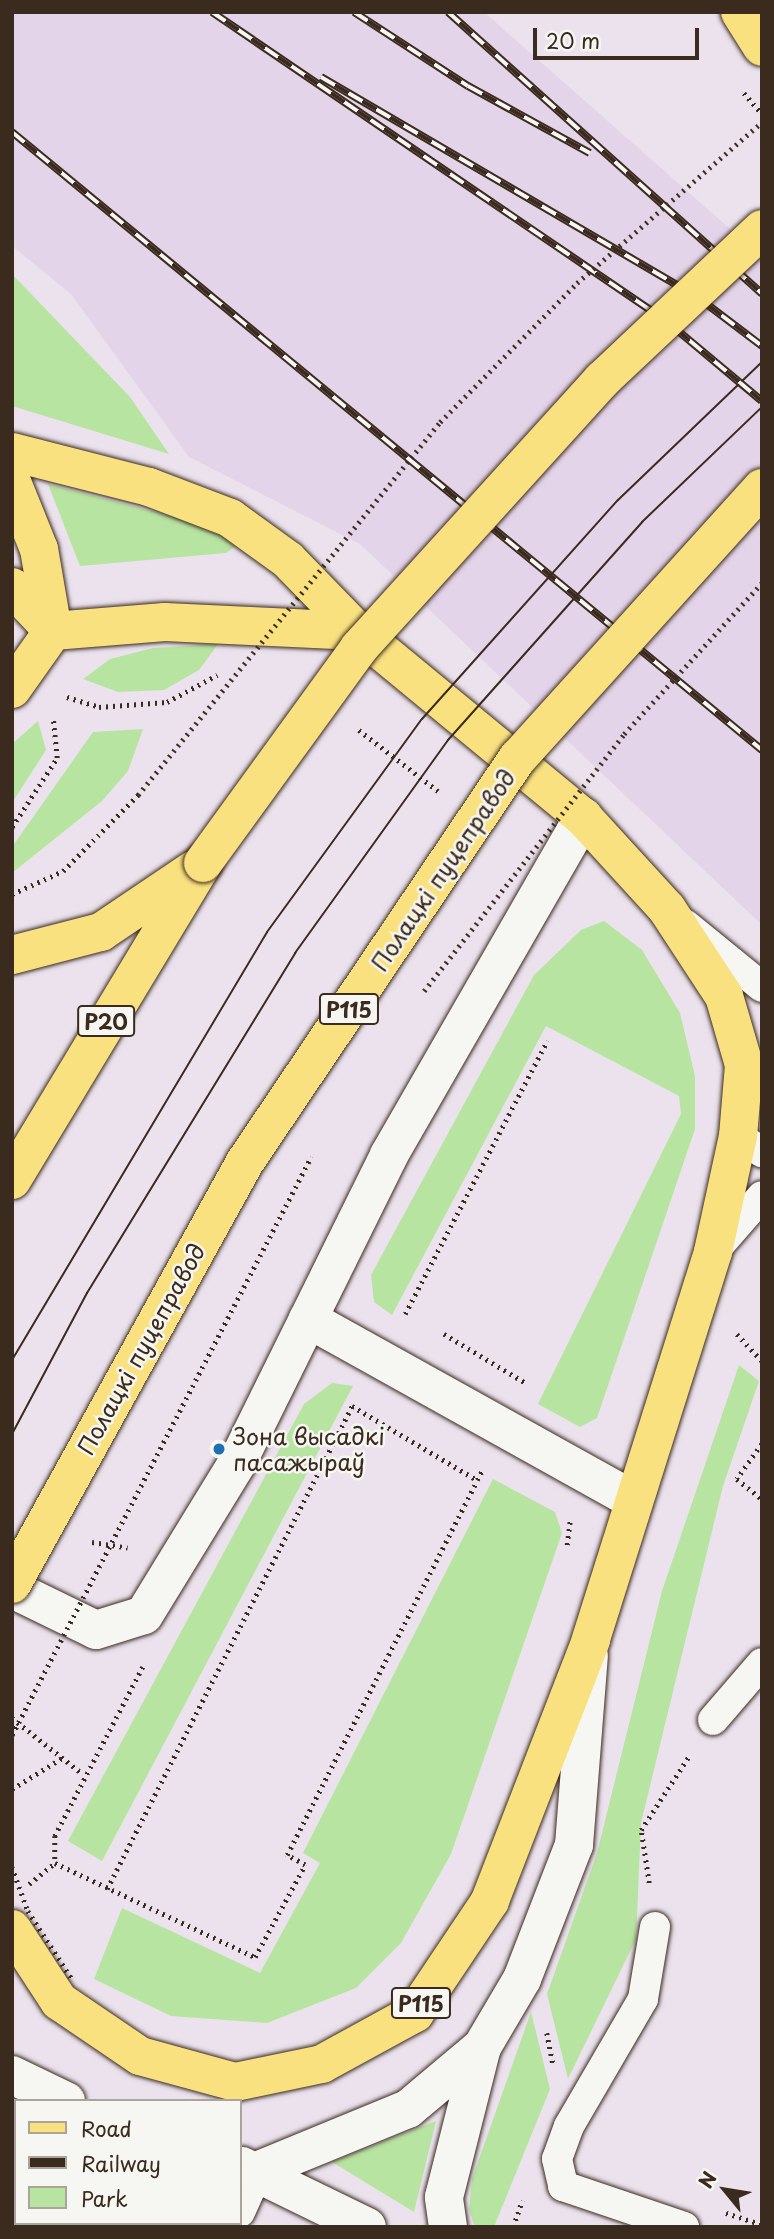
<!DOCTYPE html>
<meta charset="utf-8">
<style>
body{margin:0}
#map{position:relative;width:774px;height:2239px;overflow:hidden;background:#ebe2ed;font-family:"Playpen Sans",sans-serif}
div>[style]{position:absolute}
[style*='--x']{left:calc(var(--x)*1px);top:calc(var(--y)*1px);width:calc(var(--w)*1px);rotate:calc(var(--a)*1deg)}
.built>*{inset:0;background:#e4d4e9}
.green>*{inset:0;background:#b8e4a2}
.path>*{height:4.5px;margin-top:-2.25px;transform-origin:0;background:repeating-linear-gradient(90deg,#3b2a1e 0 2px,transparent 0 7px)}
.roads{filter:drop-shadow(0 0 2px #3b2a1e) drop-shadow(0 0 2px #3b2a1e)}
.service>*{height:30px;margin:-15px;padding:0 15px;transform-origin:15px;border-radius:15px;background:#f6f6f2}
.minor>*{height:38px;margin:-19px;padding:0 19px;transform-origin:19px;border-radius:19px;background:#f6f6f2}
.primary>*{height:38px;margin:-19px;padding:0 19px;transform-origin:19px;border-radius:19px;background:#fae180}
.tram>*{height:2px;margin:-1px;padding:0 1px;transform-origin:1px;border-radius:1px;background:#3b2a1e}
.rail>*{height:8px;margin-top:-4px;transform-origin:0;background:repeating-linear-gradient(90deg,#f6f6f2 0 16px,#3b2a1e 0 32px);box-sizing:border-box;border-block:2px solid #3b2a1e}
.path-bridge>*{height:4.5px;margin-top:-2.25px;transform-origin:0;background:repeating-linear-gradient(90deg,#3b2a1e 0 2px,transparent 0 7px)}
.bridges{filter:drop-shadow(0 0 2px #3b2a1e) drop-shadow(0 0 2px #3b2a1e)}
.primary-bridge>*{height:38px;margin:-19px;padding:0 19px;transform-origin:19px;border-radius:19px;background:#fae180}
.dots>*{width:19px;height:19px;translate:-50% -50%;box-sizing:border-box;border:4px solid #f6f6f2;border-radius:50%}
span{translate:-50% -50%;white-space:nowrap;text-align:center;line-height:1.15;-webkit-text-stroke:5px #f6f6f2;paint-order:stroke}
.shield-label span{padding:2px 5px;background:#f6f6f2;border:2px solid;border-radius:5px;-webkit-text-stroke-width:0}
.shield-label{font-size:21px;color:#3b2a1e;font-weight:700}
.street-label{font-size:23px;color:#3b2a1e}
.poi-label{font-size:23px;color:#3b2a1e}
.left{translate:0 -50%;text-align:left}
.frame{position:absolute;inset:0;border:14px solid #3b2a1e;pointer-events:none}
.legend{position:absolute;left:14px;top:2099px;width:228px;height:126px;box-sizing:border-box;background:#f6f6f2;border:2px solid #aba49d;margin:0;padding:9px 12px;list-style:none;font-size:21px;color:#3b2a1e}
.legend li{display:flex;align-items:center;gap:14px;height:35px}
.legend b{width:35px;border:2px solid #aba49d}
.north{position:absolute;left:690px;top:2155px;width:70px;height:70px;-webkit-text-stroke:5px #f6f6f2;paint-order:stroke;rotate:300deg;font-size:19px;font-weight:700;line-height:28px;text-align:center;color:#3b2a1e}
.north::after{content:'';display:block;margin:auto;width:24px;height:32px;background:#3b2a1e;clip-path:polygon(50% 0,100% 100%,50% 72%,0 100%)}
.scale{position:absolute;left:533px;top:28px;width:166px;height:32px;box-sizing:border-box;border:4px solid #3b2a1e;border-top:0;padding-left:9px;font-size:21px;line-height:24px;white-space:nowrap;color:#3b2a1e;-webkit-text-stroke:5px #f6f6f2;paint-order:stroke}
</style>
<div id="map">
<div class="built">
<div style="clip-path:polygon(12px 12px,484px 12px,762px 257px,762px 925px,360px 544px,189px 457px,71px 294px,12px 246px)"></div>
</div>
<div class="green">
<div style="clip-path:polygon(12px 274px,130px 397px,169px 454px,12px 406px)"></div>
<div style="clip-path:polygon(48px 484px,221px 529px,239px 544px,226px 553px,80px 566px)"></div>
<div style="clip-path:polygon(218px 644px,199px 670px,164px 690px,118px 692px,83px 679px,110px 659px,153px 648px)"></div>
<div style="clip-path:polygon(38px 721px,46px 750px,12px 803px,12px 744px)"></div>
<div style="clip-path:polygon(143px 729px,128px 771px,102px 801px,12px 873px,12px 847px,93px 732px)"></div>
<div style="clip-path:polygon(604px 921px,642px 950px,680px 1013px,695px 1076px,695px 1129px,597px 1418px,580px 1427px,538px 1404px,681px 1114px,679px 1096px,546px 1026px,392px 1315px,374px 1302px,371px 1275px,534px 975px,581px 930px)"></div>
<div style="clip-path:polygon(739px 1365px,759px 1381px,723px 1486px,641px 1823px,636px 1939px,568px 2079px,547px 1994px,597px 1853px,662px 1591px)"></div>
<div style="clip-path:polygon(332px 1383px,353px 1386px,102px 1861px,68px 1841px,304px 1404px)"></div>
<div style="clip-path:polygon(493px 1479px,555px 1512px,562px 1533px,451px 1854px,401px 1943px,356px 1988px,267px 2023px,171px 2016px,94px 1979px,122px 1908px,260px 1973px,320px 1863px,303px 1853px)"></div>
<div style="clip-path:polygon(531px 2012px,550px 2089px,494px 2227px,475px 2227px,469px 2210px,472px 2179px)"></div>
<div style="clip-path:polygon(436px 2121px,414px 2212px,332px 2162px)"></div>
</div>
<div class="path">
<div style="--x:744;--y:93;--w:28;--a:49"></div>
<div style="--x:67;--y:697;--w:34;--a:17"></div>
<div style="--x:99;--y:707;--w:68;--a:-4.2"></div>
<div style="--x:167;--y:702;--w:57;--a:-28.4"></div>
<div style="--x:359;--y:730;--w:100;--a:37.7"></div>
<div style="--x:12;--y:827;--w:82;--a:-56.9"></div>
<div style="--x:57;--y:758;--w:40;--a:-95.7"></div>
<div style="--x:405;--y:1314;--w:308;--a:-62.5"></div>
<div style="--x:444;--y:1334;--w:96;--a:30.9"></div>
<div style="--x:737;--y:1334;--w:37;--a:47"></div>
<div style="--x:762;--y:1444;--w:43;--a:125.5"></div>
<div style="--x:737;--y:1479;--w:32;--a:39"></div>
<div style="--x:92;--y:1542;--w:36;--a:9"></div>
<div style="--x:567;--y:1545;--w:26;--a:-83"></div>
<div style="--x:143;--y:1667;--w:191;--a:117.5"></div>
<div style="--x:55;--y:1836;--w:27;--a:90"></div>
<div style="--x:55;--y:1863;--w:221;--a:25.2"></div>
<div style="--x:255;--y:1957;--w:105;--a:-61.5"></div>
<div style="--x:305;--y:1865;--w:21;--a:-151"></div>
<div style="--x:287;--y:1855;--w:420;--a:-63.1"></div>
<div style="--x:12;--y:1718;--w:90;--a:38.3"></div>
<div style="--x:12;--y:1789;--w:59;--a:-31.8"></div>
<div style="--x:649;--y:1883;--w:54;--a:-98.6"></div>
<div style="--x:641;--y:1830;--w:88;--a:-57"></div>
<div style="--x:29;--y:1884;--w:33;--a:-39"></div>
<div style="--x:107;--y:1889;--w:542;--a:-63.1"></div>
<div style="--x:352;--y:1406;--w:145;--a:30.6"></div>
<div style="--x:477;--y:1480;--w:13;--a:-61"></div>
<div style="--x:547;--y:2033;--w:33;--a:79"></div>
<div style="--x:726;--y:2213;--w:38;--a:18"></div>
<div style="--x:513;--y:2227;--w:28;--a:-71"></div>
</div>
<div class="roads">
<div class="service">
<div style="--x:686;--y:925;--w:98;--a:39.2"></div>
<div style="--x:738;--y:1136;--w:29;--a:34"></div>
<div style="--x:716;--y:1249;--w:70;--a:-49"></div>
<div style="--x:713;--y:1720;--w:75;--a:-49.3"></div>
<div style="--x:655;--y:1927;--w:73;--a:99.5"></div>
<div style="--x:643;--y:1999;--w:147;--a:120.2"></div>
<div style="--x:569;--y:2126;--w:35;--a:110"></div>
<div style="--x:557;--y:2159;--w:28;--a:77"></div>
<div style="--x:563;--y:2186;--w:128;--a:18.7"></div>
<div style="--x:240;--y:2212;--w:46;--a:-65.7"></div>
</div>
<div class="minor">
<div style="--x:308;--y:1319;--w:371;--a:29.1"></div>
<div style="--x:12;--y:1589;--w:93;--a:26"></div>
<div style="--x:96;--y:1630;--w:50;--a:-17.4"></div>
<div style="--x:144;--y:1615;--w:178;--a:-58.5"></div>
<div style="--x:237;--y:1463;--w:343;--a:-63.7"></div>
<div style="--x:389;--y:1155;--w:390;--a:-60.1"></div>
<div style="--x:12;--y:2075;--w:60;--a:25.7"></div>
<div style="--x:242;--y:2166;--w:139;--a:26"></div>
<div style="--x:259;--y:2170;--w:161;--a:-22.3"></div>
<div style="--x:408;--y:2109;--w:97;--a:-40"></div>
<div style="--x:448;--y:2227;--w:30;--a:-98"></div>
<div style="--x:444;--y:2197;--w:155;--a:-75.8"></div>
<div style="--x:482;--y:2047;--w:79;--a:-59.5"></div>
<div style="--x:522;--y:1979;--w:144;--a:-68.8"></div>
<div style="--x:574;--y:1845;--w:190;--a:-85.5"></div>
</div>
<div class="primary">
<div style="--x:740;--y:12;--w:41;--a:57.8"></div>
<div style="--x:12;--y:452;--w:141;--a:14.3"></div>
<div style="--x:149;--y:487;--w:87;--a:20.9"></div>
<div style="--x:230;--y:518;--w:72;--a:35.9"></div>
<div style="--x:288;--y:560;--w:99;--a:45.8"></div>
<div style="--x:357;--y:631;--w:293;--a:39.5"></div>
<div style="--x:583;--y:817;--w:125;--a:47.6"></div>
<div style="--x:667;--y:909;--w:104;--a:56.8"></div>
<div style="--x:724;--y:996;--w:72;--a:73.8"></div>
<div style="--x:744;--y:1065;--w:71;--a:94.8"></div>
<div style="--x:738;--y:1136;--w:119;--a:102.2"></div>
<div style="--x:713;--y:1252;--w:407;--a:107.5"></div>
<div style="--x:591;--y:1640;--w:280;--a:111.2"></div>
<div style="--x:490;--y:1901;--w:135;--a:123.8"></div>
<div style="--x:415;--y:2013;--w:106;--a:151.3"></div>
<div style="--x:322;--y:2064;--w:89;--a:168.3"></div>
<div style="--x:235;--y:2082;--w:98;--a:-164.7"></div>
<div style="--x:140;--y:2056;--w:98;--a:-145.8"></div>
<div style="--x:59;--y:2001;--w:86;--a:-123.1"></div>
<div style="--x:12;--y:482;--w:72;--a:68.1"></div>
<div style="--x:39;--y:549;--w:83;--a:80.3"></div>
<div style="--x:53;--y:631;--w:71;--a:125.3"></div>
<div style="--x:12;--y:587;--w:60;--a:47"></div>
<div style="--x:53;--y:631;--w:112;--a:-4.6"></div>
<div style="--x:165;--y:622;--w:192;--a:2.7"></div>
<div style="--x:12;--y:955;--w:92;--a:-14.5"></div>
<div style="--x:101;--y:932;--w:111;--a:-34"></div>
<div style="--x:12;--y:1180;--w:370;--a:-58.9"></div>
</div>
</div>
<div class="tram">
<div style="--x:12;--y:1360;--w:498;--a:-59.2"></div>
<div style="--x:267;--y:932;--w:263;--a:-54"></div>
<div style="--x:422;--y:719;--w:294;--a:-48.2"></div>
<div style="--x:618;--y:500;--w:199;--a:-43.8"></div>
<div style="--x:12;--y:1434;--w:160;--a:-62"></div>
<div style="--x:87;--y:1293;--w:399;--a:-58.5"></div>
<div style="--x:295;--y:953;--w:262;--a:-54.3"></div>
<div style="--x:448;--y:740;--w:292;--a:-48.3"></div>
<div style="--x:642;--y:522;--w:166;--a:-43.8"></div>
</div>
<div class="rail">
<div style="--x:212;--y:12;--w:548;--a:34.21"></div>
<div style="--x:665;--y:320;--w:126;--a:39.9"></div>
<div style="--x:354;--y:12;--w:136;--a:33"></div>
<div style="--x:468;--y:86;--w:139;--a:28.8"></div>
<div style="--x:448;--y:12;--w:422;--a:41.9"></div>
<div style="--x:321;--y:77;--w:434;--a:30.3"></div>
<div style="--x:696;--y:296;--w:83;--a:37.1"></div>
<div style="--x:12;--y:132;--w:972;--a:39.49"></div>
</div>
<div class="path-bridge">
<div style="--x:12;--y:894;--w:56;--a:-24.3"></div>
<div style="--x:63;--y:871;--w:107;--a:-45.4"></div>
<div style="--x:138;--y:795;--w:480;--a:-51"></div>
<div style="--x:440;--y:422;--w:195;--a:-45.4"></div>
<div style="--x:577;--y:283;--w:245;--a:-41"></div>
<div style="--x:424;--y:991;--w:326;--a:-52.1"></div>
<div style="--x:624;--y:734;--w:205;--a:-47.6"></div>
<div style="--x:12;--y:1735;--w:651;--a:-62.65"></div>
<div style="--x:12;--y:1867;--w:47;--a:70"></div>
<div style="--x:28;--y:1911;--w:81;--a:57.1"></div>
</div>
<div class="bridges">
<div class="primary-bridge">
<div style="--x:203;--y:863;--w:266;--a:-54"></div>
<div style="--x:359;--y:648;--w:362;--a:-47.8"></div>
<div style="--x:602;--y:380;--w:220;--a:-43.3"></div>
<div style="--x:12;--y:1584;--w:482;--a:-61.1"></div>
<div style="--x:245;--y:1162;--w:488;--a:-56"></div>
<div style="--x:518;--y:758;--w:364;--a:-47.9"></div>
</div>
</div>
<div class="dots">
<div style="left:219px;top:1449px;background:#1f6fb2"></div>
</div>
<div class="shield-label">
<span style="left:349px;top:1009px">Р115</span>
<span style="left:106px;top:1021px">Р20</span>
<span style="left:421px;top:2003px">Р115</span>
</div>
<div class="street-label">
<span style="left:443px;top:870px;rotate:-56deg">Полацкі пуцеправод</span>
<span style="left:141px;top:1349px;rotate:-61deg">Полацкі пуцеправод</span>
</div>
<div class="poi-label">
<span class="left" style="left:233px;top:1449px">Зона высадкі<br>пасажыраў</span>
</div>
<div class="frame"></div>
<ul class="legend">
<li><b style="height:9px;background:#fae180"></b>Road</li>
<li><b style="height:9px;background:#3b2a1e"></b>Railway</li>
<li><b style="height:19px;background:#b8e4a2"></b>Park</li>
</ul>
<div class="north">N</div>
<div class="scale">20 m</div>
</div>
